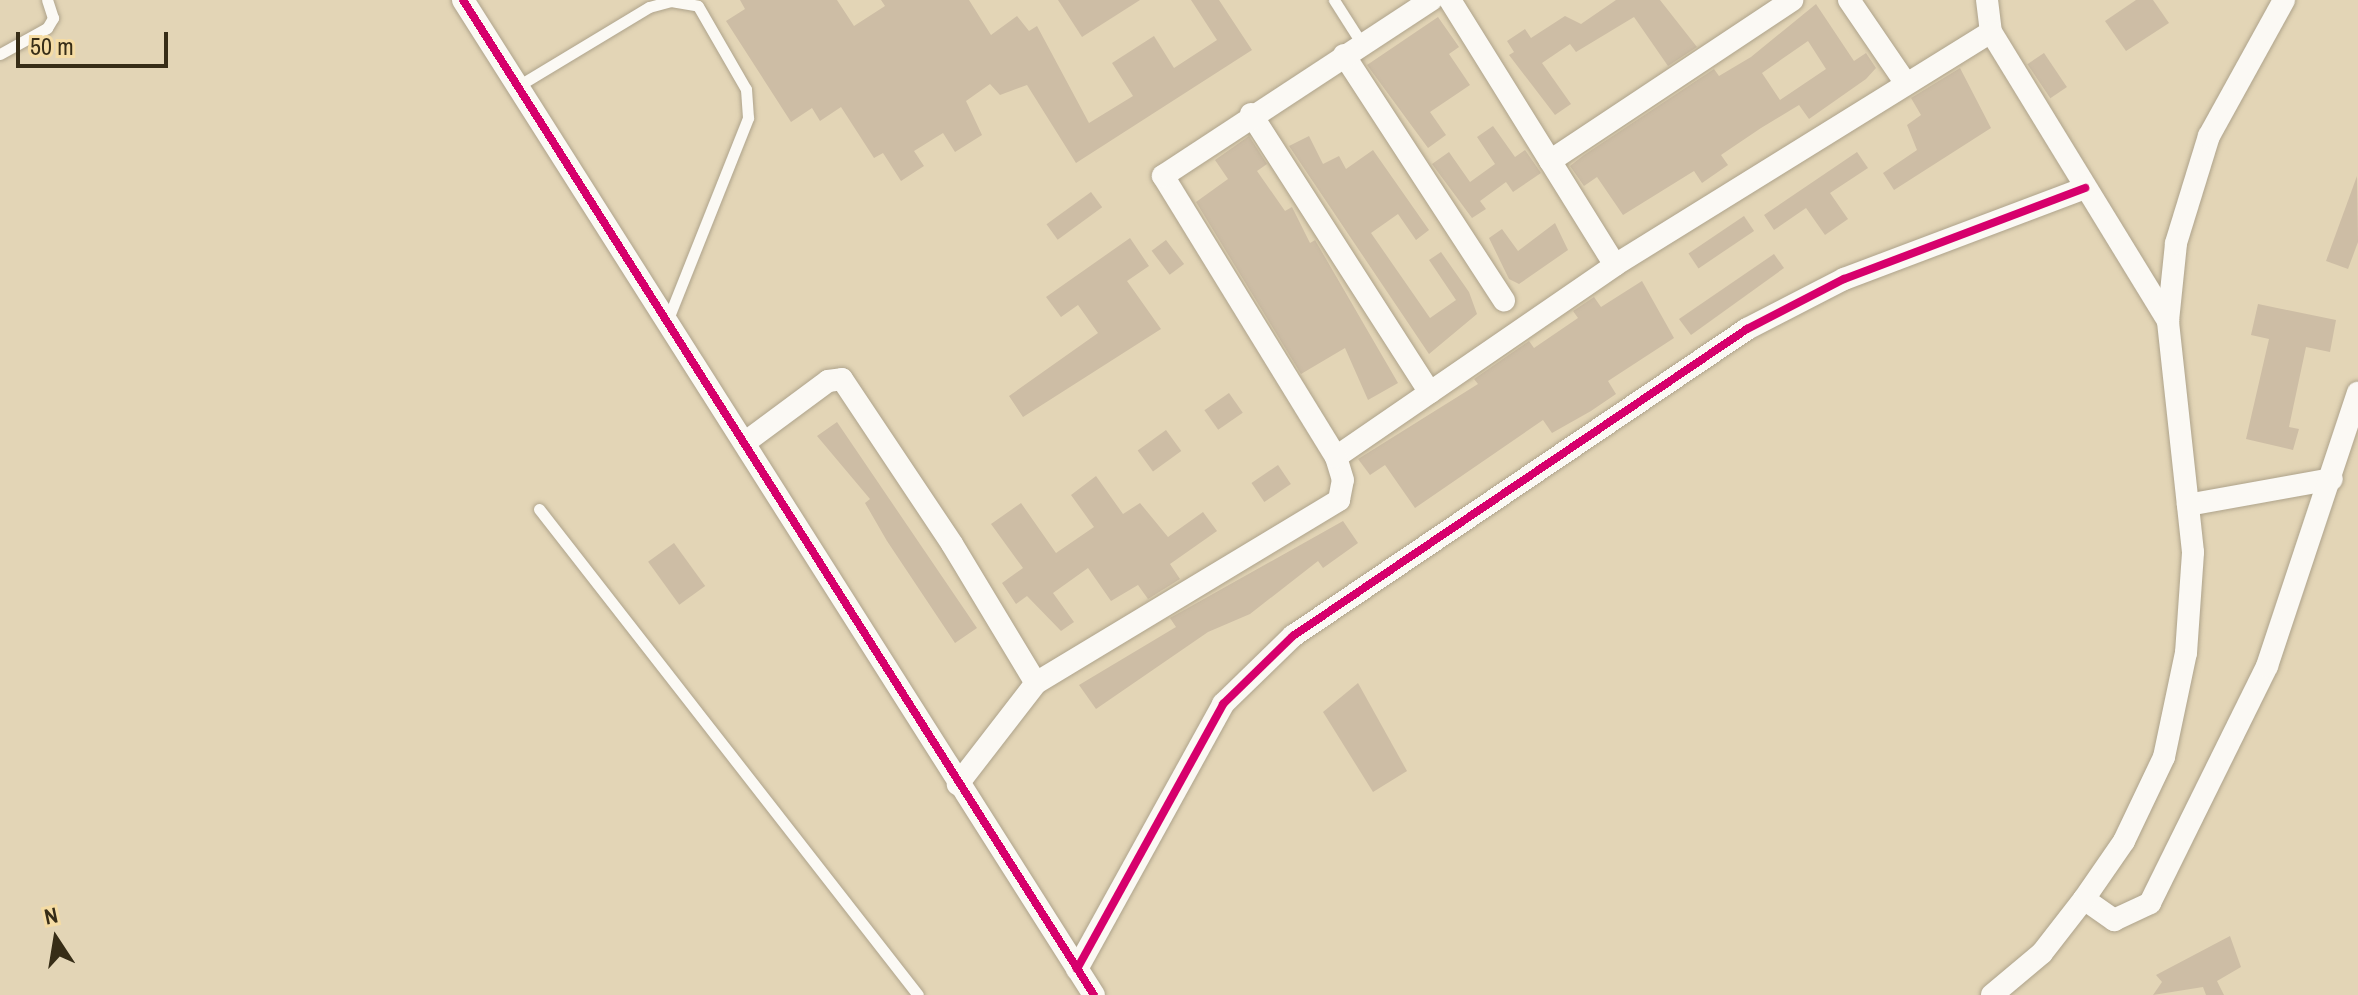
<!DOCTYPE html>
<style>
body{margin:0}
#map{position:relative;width:2358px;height:995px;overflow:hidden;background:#e3d5b6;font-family:"Archivo Narrow",sans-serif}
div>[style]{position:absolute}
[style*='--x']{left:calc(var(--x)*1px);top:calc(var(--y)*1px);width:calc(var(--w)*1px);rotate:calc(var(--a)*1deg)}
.building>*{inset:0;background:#cdbda5;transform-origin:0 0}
.roads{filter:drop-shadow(0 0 2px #aea38b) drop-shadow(0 0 2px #aea38b)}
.lane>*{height:11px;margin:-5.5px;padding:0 5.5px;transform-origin:5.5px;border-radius:5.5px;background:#fbf9f4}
.street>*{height:22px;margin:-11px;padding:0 11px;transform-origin:11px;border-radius:11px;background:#fbf9f4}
.cycleway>*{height:8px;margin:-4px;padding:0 4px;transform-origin:4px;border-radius:4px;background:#d6006c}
span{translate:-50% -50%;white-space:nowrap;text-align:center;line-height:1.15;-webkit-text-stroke:6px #f5dca4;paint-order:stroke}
.north{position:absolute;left:16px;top:899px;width:80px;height:80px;-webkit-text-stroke:6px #f5dca4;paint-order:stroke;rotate:348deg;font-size:22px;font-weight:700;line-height:32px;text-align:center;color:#372d17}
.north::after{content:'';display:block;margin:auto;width:28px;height:36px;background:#372d17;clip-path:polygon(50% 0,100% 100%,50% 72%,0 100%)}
.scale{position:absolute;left:16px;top:32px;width:152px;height:36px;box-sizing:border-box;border:4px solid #372d17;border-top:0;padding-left:10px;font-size:24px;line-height:28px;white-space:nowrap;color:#372d17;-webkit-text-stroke:6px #f5dca4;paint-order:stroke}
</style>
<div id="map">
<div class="building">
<div style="clip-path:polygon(740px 0,837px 0,854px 26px,885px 6px,881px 0,969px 0,991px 35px,1017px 16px,1029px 31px,1037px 26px,1089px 123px,1133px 96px,1112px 63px,1154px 36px,1174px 68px,1217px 40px,1191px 0,1219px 0,1252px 50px,1076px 163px,1027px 85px,1000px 95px,990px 84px,966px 101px,982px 135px,955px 152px,943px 133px,914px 151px,924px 166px,901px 181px,883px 153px,874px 158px,841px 107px,820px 121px,812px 108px,791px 122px,726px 21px,745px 9px)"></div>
<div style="clip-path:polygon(1058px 0,1140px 0,1082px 37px)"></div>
<div style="clip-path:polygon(1616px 0,1660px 0,1697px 47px,1668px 66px,1634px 17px,1576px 52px,1570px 44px,1542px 63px,1571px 104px,1555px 115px,1509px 55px,1514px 52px,1507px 41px,1525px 29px,1531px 38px,1565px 16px,1581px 24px)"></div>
<div style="clip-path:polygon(2136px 0,2153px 0,2169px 23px,2126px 51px,2105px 21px)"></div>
<div style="clip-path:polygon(evenodd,1816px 4px,1854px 61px,1866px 53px,1876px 68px,1866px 79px,1809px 119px,1799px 105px,1761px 128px,1721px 155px,1728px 165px,1702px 183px,1694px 171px,1623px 215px,1597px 177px,1584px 186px,1570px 166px,1584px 155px,1714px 69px,1719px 76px,1751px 57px,1816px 4px,1808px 41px,1826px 69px,1780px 100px,1762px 73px,1808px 41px)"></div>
<div style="clip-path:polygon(1438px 17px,1459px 47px,1449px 54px,1470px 85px,1430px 112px,1446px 135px,1428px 148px,1367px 65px)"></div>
<div style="left:2044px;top:53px;width:41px;height:20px;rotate:56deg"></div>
<div style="clip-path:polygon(1960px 68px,1991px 128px,1894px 190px,1883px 173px,1917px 150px,1907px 125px,1921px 115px,1911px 98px)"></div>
<div style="clip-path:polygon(1493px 126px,1515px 157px,1525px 150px,1541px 173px,1513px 192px,1506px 182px,1480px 201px,1486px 209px,1472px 218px,1432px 164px,1449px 152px,1470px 182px,1495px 164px,1477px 137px)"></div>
<div style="clip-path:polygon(1249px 136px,1267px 164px,1257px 171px,1285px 211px,1292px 207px,1310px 243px,1315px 240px,1398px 383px,1368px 400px,1345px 348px,1301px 374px,1196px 202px,1228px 179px,1215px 160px)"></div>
<div style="clip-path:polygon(1309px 136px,1323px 164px,1339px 156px,1346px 169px,1373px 150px,1429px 230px,1416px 240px,1398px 214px,1371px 233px,1430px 318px,1456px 300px,1429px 260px,1441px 252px,1469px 292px,1477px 314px,1429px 354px,1289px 146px)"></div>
<div style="clip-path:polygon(1857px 152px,1868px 168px,1830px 193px,1848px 219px,1825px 235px,1806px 208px,1774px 230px,1764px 215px)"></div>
<div style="clip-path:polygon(2357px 176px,2358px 242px,2348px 269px,2326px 261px)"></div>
<div style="left:1091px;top:192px;width:19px;height:55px;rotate:54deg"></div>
<div style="left:1744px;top:216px;width:18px;height:67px;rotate:56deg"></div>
<div style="clip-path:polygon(1555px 223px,1568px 250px,1519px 284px,1509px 279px,1489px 238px,1502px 229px,1518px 251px)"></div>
<div style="clip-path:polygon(1130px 238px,1149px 266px,1127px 281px,1161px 329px,1023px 417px,1009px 396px,1098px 333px,1078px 305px,1061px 317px,1046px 297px)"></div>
<div style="left:1166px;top:240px;width:30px;height:18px;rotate:53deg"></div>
<div style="clip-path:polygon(1774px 254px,1784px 268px,1691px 335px,1679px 319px)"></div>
<div style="clip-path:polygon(1642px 281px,1674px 338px,1608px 381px,1616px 394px,1591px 411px,1552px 433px,1543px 420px,1415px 508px,1385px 465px,1370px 475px,1358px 459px,1478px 384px,1474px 379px,1529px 341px,1534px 348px,1578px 318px,1573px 311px,1594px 297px,1601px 307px)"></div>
<div style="clip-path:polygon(2258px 304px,2336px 320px,2330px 352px,2306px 347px,2289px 427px,2299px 429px,2293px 450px,2246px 439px,2269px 339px,2251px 335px)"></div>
<div style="left:1229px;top:393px;width:24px;height:30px;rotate:55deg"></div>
<div style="clip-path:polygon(837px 422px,977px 628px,955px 643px,887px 541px,865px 503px,870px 499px,817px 436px)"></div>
<div style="left:1166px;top:430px;width:26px;height:35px;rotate:54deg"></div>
<div style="left:1278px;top:465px;width:23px;height:32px;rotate:56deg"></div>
<div style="clip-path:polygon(1096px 476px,1123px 514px,1140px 503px,1168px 537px,1203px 512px,1217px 531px,1170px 564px,1180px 579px,1148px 599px,1138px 585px,1111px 601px,1088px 568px,1053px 593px,1074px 622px,1061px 631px,1027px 596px,1016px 604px,1002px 583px,1023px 568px,991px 524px,1021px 503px,1056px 553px,1094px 527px,1071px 495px)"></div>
<div style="clip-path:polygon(1343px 521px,1358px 543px,1323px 568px,1318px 561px,1250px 614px,1208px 632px,1096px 709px,1079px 685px,1176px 627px,1170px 618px)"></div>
<div style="left:674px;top:543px;width:53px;height:32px;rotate:54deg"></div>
<div style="clip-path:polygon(1358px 683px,1407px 771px,1373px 792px,1323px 712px)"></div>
<div style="clip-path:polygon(2230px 936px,2241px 967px,2217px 981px,2224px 995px,2206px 995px,2203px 987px,2153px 995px,2162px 982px,2156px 975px)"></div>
</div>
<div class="roads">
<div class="lane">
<div style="--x:1334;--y:0;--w:52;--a:57.5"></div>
<div style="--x:0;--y:54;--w:54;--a:-29"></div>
<div style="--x:47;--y:28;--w:12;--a:-59"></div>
<div style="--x:53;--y:18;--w:19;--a:-108"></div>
<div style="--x:518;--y:86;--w:153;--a:-31.1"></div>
<div style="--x:649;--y:7;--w:23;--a:-15"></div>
<div style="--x:671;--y:1;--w:27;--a:10"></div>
<div style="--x:698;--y:6;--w:96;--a:60"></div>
<div style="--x:746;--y:89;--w:29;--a:86"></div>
<div style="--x:748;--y:118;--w:216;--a:111.7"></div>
<div style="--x:539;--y:509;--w:616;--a:52.05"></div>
</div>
<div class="street">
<div style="--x:463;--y:0;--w:1178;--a:57.62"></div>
<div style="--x:1450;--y:0;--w:312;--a:58.1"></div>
<div style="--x:1849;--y:0;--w:99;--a:55.7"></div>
<div style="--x:1987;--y:0;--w:32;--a:83"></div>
<div style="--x:1991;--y:32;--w:339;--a:58.5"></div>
<div style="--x:1344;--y:55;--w:293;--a:56.9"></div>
<div style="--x:1251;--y:114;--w:331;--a:57.3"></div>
<div style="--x:1550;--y:161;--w:291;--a:-33.6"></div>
<div style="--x:747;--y:441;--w:101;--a:-36.5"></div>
<div style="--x:828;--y:381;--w:14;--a:-8"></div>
<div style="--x:842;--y:379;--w:198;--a:56.3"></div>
<div style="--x:952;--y:544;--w:162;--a:58.9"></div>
<div style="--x:1036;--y:683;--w:128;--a:127.7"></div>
<div style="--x:1336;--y:457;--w:339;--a:-34.5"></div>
<div style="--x:1615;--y:265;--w:442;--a:-31.8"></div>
<div style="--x:2188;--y:505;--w:146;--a:-10.2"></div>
<div style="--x:1036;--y:683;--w:354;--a:-31.1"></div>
<div style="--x:1339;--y:500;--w:20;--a:-79"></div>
<div style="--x:1343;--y:480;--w:24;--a:-107"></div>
<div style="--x:1336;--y:457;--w:330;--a:-121.6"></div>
<div style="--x:1163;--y:176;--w:321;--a:-33.3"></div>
<div style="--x:2084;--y:899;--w:37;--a:35"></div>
<div style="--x:2114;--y:920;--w:40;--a:-25"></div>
<div style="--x:2150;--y:903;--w:264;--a:-63.7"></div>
<div style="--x:2267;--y:666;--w:288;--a:-71.6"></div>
<div style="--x:1077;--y:969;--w:303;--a:-61.1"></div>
<div style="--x:1223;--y:704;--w:98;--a:-44.2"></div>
<div style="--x:1293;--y:636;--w:548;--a:-34.07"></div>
<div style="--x:1747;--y:329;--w:109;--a:-27.3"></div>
<div style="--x:1844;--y:279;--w:258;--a:-20.7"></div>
<div style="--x:1992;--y:995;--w:65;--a:-40"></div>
<div style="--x:2042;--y:953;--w:68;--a:-52.1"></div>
<div style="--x:2084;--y:899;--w:70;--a:-55.4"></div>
<div style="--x:2124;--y:841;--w:93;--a:-64.5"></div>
<div style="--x:2164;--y:757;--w:106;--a:-78.1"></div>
<div style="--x:2186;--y:653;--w:101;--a:-86"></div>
<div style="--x:2193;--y:552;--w:232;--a:-96.2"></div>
<div style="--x:2168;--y:321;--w:78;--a:-84.1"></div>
<div style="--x:2176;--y:243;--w:112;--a:-72.9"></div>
<div style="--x:2209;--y:136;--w:155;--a:-61.1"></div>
</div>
</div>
<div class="cycleway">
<div style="--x:463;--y:0;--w:1178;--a:57.62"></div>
<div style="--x:1077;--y:969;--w:303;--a:-61.1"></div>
<div style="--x:1223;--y:704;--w:98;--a:-44.2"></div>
<div style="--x:1293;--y:636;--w:548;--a:-34.07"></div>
<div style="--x:1747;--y:329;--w:109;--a:-27.3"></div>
<div style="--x:1844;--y:279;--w:258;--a:-20.7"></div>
</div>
<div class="north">N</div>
<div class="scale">50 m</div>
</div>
